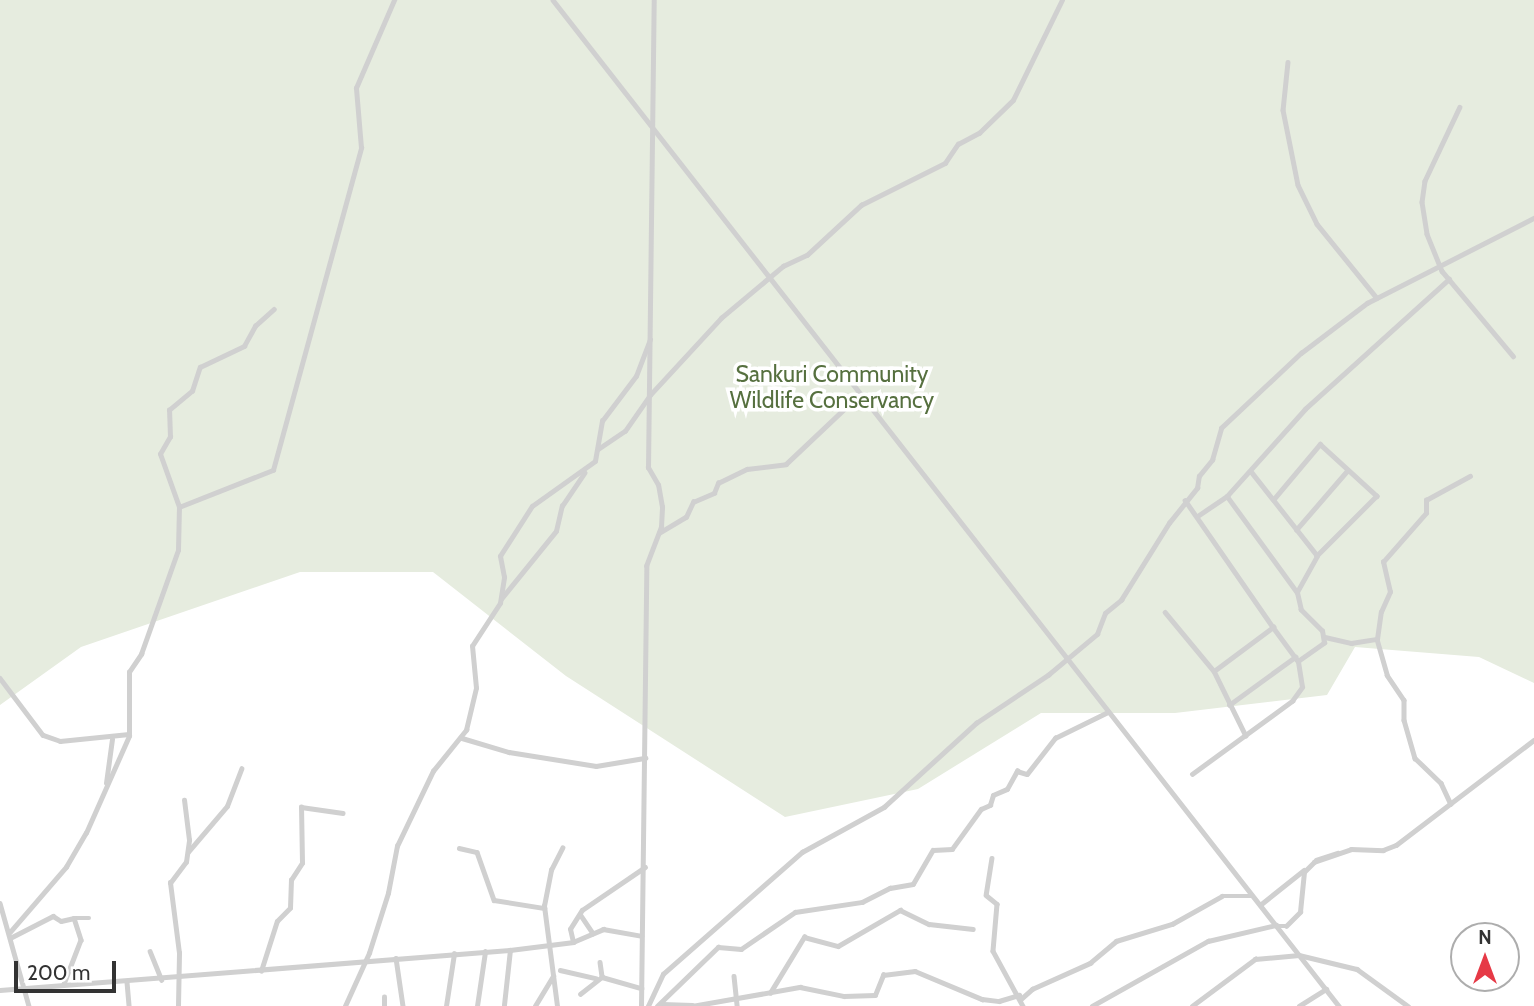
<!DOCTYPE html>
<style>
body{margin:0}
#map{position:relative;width:1534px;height:1006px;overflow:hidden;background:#fff;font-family:Cabin,sans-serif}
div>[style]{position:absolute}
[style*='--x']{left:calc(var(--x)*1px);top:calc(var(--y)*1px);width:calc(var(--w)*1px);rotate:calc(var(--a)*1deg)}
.green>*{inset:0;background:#e6ecdf}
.minor>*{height:4.5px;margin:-2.25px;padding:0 2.25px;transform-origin:2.25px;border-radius:2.25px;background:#d0d0d0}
span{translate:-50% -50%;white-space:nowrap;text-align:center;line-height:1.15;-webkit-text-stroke:7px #fff;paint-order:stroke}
.park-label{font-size:23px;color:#56703f}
.north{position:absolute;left:1450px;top:922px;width:70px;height:70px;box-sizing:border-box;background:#fff;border:2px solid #adadad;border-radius:50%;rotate:0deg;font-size:19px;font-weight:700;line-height:28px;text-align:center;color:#333}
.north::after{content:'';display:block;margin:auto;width:24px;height:32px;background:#e63946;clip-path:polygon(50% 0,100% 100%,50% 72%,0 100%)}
.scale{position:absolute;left:14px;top:961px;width:102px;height:32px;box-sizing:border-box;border:4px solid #333;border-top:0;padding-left:9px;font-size:21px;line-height:24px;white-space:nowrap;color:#333;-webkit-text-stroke:5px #fff;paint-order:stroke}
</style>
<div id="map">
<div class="green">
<div style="clip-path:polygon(0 0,1534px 0,1534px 683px,1479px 657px,1355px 647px,1327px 695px,1175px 713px,1041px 713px,918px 789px,785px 817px,566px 676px,433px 572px,300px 572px,81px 647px,0 705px)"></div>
</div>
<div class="minor">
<div style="--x:553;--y:0;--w:1277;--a:52"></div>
<div style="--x:1288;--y:62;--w:48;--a:95.9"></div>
<div style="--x:1283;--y:110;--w:76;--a:78.7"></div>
<div style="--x:1298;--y:185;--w:43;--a:64"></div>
<div style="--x:1317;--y:224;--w:95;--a:51"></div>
<div style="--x:1460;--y:107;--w:82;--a:115.3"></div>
<div style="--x:1425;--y:181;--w:21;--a:98"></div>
<div style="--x:1422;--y:202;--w:32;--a:81"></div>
<div style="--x:1427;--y:234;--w:40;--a:68"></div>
<div style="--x:1442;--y:271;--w:111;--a:50.1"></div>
<div style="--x:598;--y:449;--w:32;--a:-34"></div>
<div style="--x:625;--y:431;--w:44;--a:-55.2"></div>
<div style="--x:650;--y:395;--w:105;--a:-47.3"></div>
<div style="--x:721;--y:318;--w:81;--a:-40"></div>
<div style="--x:783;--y:266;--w:26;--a:-25"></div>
<div style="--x:807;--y:255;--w:74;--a:-42.8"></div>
<div style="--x:861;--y:205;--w:94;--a:-26.6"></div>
<div style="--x:945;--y:163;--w:23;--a:-56"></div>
<div style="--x:958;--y:144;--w:24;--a:-28"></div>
<div style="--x:979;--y:133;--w:47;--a:-44.1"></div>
<div style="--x:1013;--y:100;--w:111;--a:-63.9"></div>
<div style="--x:1227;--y:496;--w:119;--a:53.9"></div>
<div style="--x:1185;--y:500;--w:155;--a:55.3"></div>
<div style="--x:1273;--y:500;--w:73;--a:-50"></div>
<div style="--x:1320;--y:444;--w:77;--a:42.4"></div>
<div style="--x:1377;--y:496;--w:85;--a:135"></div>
<div style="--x:179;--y:507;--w:101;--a:-21.5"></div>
<div style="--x:273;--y:470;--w:334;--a:-74.7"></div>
<div style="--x:361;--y:148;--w:60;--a:-94.8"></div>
<div style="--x:356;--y:88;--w:96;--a:-66.6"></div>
<div style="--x:1199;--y:515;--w:34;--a:-34"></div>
<div style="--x:1227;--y:496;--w:117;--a:-48.1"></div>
<div style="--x:1305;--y:409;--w:194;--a:-42.1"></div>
<div style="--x:1296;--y:530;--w:77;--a:-49.2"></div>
<div style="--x:659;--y:533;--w:31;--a:-31"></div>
<div style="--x:686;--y:517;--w:17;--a:-65"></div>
<div style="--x:693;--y:502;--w:23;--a:-23"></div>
<div style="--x:714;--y:493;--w:11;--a:-68"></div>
<div style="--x:718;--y:483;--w:32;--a:-26"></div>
<div style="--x:747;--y:469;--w:39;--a:-7"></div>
<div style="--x:786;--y:464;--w:100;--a:-43.4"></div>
<div style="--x:501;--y:599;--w:87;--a:-51"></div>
<div style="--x:556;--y:531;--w:26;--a:-77"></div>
<div style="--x:562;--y:506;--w:40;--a:-56"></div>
<div style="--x:1165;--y:612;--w:77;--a:50.3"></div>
<div style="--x:1214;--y:671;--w:72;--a:63.8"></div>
<div style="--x:1325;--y:637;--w:27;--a:13"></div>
<div style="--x:1351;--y:643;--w:26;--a:-9"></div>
<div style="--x:1377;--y:639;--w:37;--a:74"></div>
<div style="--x:1387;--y:675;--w:30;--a:56"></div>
<div style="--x:1404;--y:700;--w:20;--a:90"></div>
<div style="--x:1404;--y:720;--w:40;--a:74"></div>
<div style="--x:1415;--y:758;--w:36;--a:44"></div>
<div style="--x:1441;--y:783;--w:23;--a:65"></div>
<div style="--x:1377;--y:639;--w:27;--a:-82"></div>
<div style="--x:1381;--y:612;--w:22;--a:-66"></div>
<div style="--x:1390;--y:592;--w:31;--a:-103"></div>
<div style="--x:1383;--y:562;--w:65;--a:-48.7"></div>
<div style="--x:1426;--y:513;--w:13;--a:-90"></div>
<div style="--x:1426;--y:500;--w:50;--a:-28.6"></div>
<div style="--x:1214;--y:671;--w:74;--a:-36.7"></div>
<div style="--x:1273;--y:627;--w:42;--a:53.7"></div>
<div style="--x:0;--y:678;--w:71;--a:53"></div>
<div style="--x:43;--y:735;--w:18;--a:19"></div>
<div style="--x:60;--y:741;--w:69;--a:-5.8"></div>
<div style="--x:1229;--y:705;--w:82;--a:-36"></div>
<div style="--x:462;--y:738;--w:49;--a:16.6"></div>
<div style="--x:509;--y:752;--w:88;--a:9.1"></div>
<div style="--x:596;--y:766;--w:50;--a:-9.3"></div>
<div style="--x:1192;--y:774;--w:124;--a:-36.1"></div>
<div style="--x:1292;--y:701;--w:17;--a:-54"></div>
<div style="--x:1302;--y:687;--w:26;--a:-99"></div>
<div style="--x:1298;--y:661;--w:32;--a:-35"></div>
<div style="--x:1324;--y:643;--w:12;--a:-99"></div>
<div style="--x:1322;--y:631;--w:30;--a:-135"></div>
<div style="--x:1301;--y:610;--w:18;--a:-103"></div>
<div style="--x:1297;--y:592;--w:41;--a:-60.9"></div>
<div style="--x:1317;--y:556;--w:107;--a:-128.2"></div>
<div style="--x:106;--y:783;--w:44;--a:-82.2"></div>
<div style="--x:459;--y:848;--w:18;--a:13"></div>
<div style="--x:477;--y:852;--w:51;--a:70.5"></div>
<div style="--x:494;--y:900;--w:51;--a:9.1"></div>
<div style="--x:188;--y:852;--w:60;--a:-49.7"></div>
<div style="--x:227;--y:806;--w:40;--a:-69"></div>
<div style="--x:992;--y:858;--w:37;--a:99"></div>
<div style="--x:986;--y:895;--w:14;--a:39"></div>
<div style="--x:997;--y:904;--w:47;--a:94.9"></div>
<div style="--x:993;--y:951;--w:63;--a:61.4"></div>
<div style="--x:1316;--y:860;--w:23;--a:-18"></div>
<div style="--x:0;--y:903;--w:107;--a:74.3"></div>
<div style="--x:1260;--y:905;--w:56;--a:-38.5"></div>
<div style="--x:580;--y:914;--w:23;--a:56"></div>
<div style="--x:74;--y:918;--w:15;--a:0"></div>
<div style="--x:1278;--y:926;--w:8;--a:0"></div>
<div style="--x:1286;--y:926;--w:20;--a:-45"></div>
<div style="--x:1300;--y:912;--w:40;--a:-84.3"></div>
<div style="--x:1304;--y:872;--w:14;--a:-45"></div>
<div style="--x:1314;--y:862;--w:39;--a:-19"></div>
<div style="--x:1351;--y:849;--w:32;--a:2"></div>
<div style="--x:1383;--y:850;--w:14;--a:-21"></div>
<div style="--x:1396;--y:845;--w:173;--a:-37.3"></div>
<div style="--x:10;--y:932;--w:86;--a:-49.3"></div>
<div style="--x:66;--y:867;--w:39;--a:-60"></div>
<div style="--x:86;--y:833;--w:106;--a:-66.1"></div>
<div style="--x:129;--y:736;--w:64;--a:-90"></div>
<div style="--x:129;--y:672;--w:22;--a:-56"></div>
<div style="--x:141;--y:654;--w:110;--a:-70.4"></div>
<div style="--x:178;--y:550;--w:43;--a:-88.7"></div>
<div style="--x:179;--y:507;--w:56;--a:-109.7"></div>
<div style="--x:160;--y:454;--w:20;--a:-60"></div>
<div style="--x:170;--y:437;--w:27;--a:-92"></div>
<div style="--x:169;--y:410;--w:30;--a:-40"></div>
<div style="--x:192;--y:391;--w:25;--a:-72"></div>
<div style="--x:200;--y:367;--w:49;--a:-25.5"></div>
<div style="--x:244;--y:346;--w:23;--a:-61"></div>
<div style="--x:255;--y:326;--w:25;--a:-42"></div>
<div style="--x:12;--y:937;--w:46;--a:-27.1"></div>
<div style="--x:53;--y:916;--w:9;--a:32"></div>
<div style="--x:61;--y:921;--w:13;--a:-13"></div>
<div style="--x:74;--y:918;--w:23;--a:72"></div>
<div style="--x:81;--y:940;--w:47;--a:111.1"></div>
<div style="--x:573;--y:942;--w:13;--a:-103"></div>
<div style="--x:570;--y:929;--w:22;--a:-58"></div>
<div style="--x:582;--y:910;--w:76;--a:-34.3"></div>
<div style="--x:150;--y:951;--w:31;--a:68"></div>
<div style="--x:396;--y:958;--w:49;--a:81.7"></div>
<div style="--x:600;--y:962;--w:15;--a:82"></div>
<div style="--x:560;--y:970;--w:37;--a:13"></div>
<div style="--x:261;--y:971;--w:52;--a:-72.3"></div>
<div style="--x:277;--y:921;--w:18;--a:-45"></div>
<div style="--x:290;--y:908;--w:28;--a:-88"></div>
<div style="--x:291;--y:880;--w:20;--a:-57"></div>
<div style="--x:302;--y:863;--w:56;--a:-91"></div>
<div style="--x:301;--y:807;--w:42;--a:8.1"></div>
<div style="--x:734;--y:976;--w:30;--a:84"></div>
<div style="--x:127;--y:982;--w:24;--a:85"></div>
<div style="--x:0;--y:990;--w:512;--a:-4.48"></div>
<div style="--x:510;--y:950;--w:64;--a:-7.2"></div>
<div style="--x:573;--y:942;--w:33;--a:-23"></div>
<div style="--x:603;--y:929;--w:39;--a:10"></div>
<div style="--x:770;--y:993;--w:66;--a:-58.7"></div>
<div style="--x:804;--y:937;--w:35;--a:15"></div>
<div style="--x:838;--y:946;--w:72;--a:-30.1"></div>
<div style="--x:900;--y:910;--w:32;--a:26"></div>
<div style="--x:929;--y:924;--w:44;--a:6.5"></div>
<div style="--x:580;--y:994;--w:28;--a:-38"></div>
<div style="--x:602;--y:977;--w:41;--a:15.8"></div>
<div style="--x:1021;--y:999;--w:15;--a:-42"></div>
<div style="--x:1032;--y:989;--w:64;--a:-24.1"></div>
<div style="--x:1090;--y:963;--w:34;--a:-40"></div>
<div style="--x:1116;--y:941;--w:59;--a:-16.9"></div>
<div style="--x:1172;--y:924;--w:57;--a:-29.2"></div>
<div style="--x:1222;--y:896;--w:30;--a:0"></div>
<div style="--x:662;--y:1004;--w:30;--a:2"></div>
<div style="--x:504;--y:1005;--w:55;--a:-83.8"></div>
<div style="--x:178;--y:1006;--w:53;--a:-88.9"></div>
<div style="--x:179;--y:953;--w:71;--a:-97.3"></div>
<div style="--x:170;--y:883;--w:26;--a:-53"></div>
<div style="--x:186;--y:862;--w:22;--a:-82"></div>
<div style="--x:189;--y:840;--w:40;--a:-97.1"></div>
<div style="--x:345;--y:1006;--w:58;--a:-65.6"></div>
<div style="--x:369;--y:953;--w:63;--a:-72.4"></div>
<div style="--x:388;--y:893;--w:48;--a:-79.2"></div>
<div style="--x:397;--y:846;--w:83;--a:-64.4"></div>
<div style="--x:433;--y:771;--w:53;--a:-51.2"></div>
<div style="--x:466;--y:730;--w:43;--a:-76.6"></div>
<div style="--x:476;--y:688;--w:42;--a:-95.4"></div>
<div style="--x:472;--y:646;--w:51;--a:-56.9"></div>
<div style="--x:500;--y:603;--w:26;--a:-81"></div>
<div style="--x:504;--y:577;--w:21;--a:-101"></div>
<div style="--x:500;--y:556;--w:59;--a:-57.4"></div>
<div style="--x:532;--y:506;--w:77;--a:-35.5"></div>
<div style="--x:595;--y:461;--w:41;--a:-80.1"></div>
<div style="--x:602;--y:421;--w:56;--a:-52.9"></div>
<div style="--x:636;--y:376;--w:39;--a:-69"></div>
<div style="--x:384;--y:1006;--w:9;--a:-90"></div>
<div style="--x:446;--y:1006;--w:53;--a:-81.3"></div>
<div style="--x:477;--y:1006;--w:55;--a:-81.6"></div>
<div style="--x:535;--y:1006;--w:35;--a:-59"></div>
<div style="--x:557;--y:1006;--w:101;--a:-97.4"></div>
<div style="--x:544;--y:906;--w:37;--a:-79"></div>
<div style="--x:551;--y:870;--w:25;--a:-63"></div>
<div style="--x:641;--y:1006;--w:440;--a:-89.3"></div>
<div style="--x:646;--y:566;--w:42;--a:-69"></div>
<div style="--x:661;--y:527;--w:20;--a:-87"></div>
<div style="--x:662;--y:507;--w:22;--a:-100"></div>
<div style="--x:658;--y:485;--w:20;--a:-120"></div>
<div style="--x:648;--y:468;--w:468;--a:-89.3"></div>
<div style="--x:648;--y:1006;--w:35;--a:-65"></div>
<div style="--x:663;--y:974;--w:185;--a:-41.3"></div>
<div style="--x:802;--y:852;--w:94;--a:-28.8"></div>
<div style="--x:884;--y:807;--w:125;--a:-42.4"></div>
<div style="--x:976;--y:723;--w:87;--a:-33.7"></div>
<div style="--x:1048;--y:675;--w:64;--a:-39.9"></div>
<div style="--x:1097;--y:634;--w:22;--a:-69"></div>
<div style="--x:1105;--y:613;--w:21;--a:-39"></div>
<div style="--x:1121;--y:600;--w:91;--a:-58.1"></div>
<div style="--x:1169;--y:523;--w:45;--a:-51.3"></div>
<div style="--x:1197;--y:488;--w:12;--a:-81"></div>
<div style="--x:1199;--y:476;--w:21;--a:-51"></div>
<div style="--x:1212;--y:460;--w:33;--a:-74"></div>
<div style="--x:1221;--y:428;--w:110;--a:-43.2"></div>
<div style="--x:1301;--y:353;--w:83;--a:-37.1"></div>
<div style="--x:1367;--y:303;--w:187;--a:-27"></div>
<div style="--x:657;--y:1006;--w:85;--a:-44"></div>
<div style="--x:718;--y:947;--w:23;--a:5"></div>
<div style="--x:741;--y:949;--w:65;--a:-34.4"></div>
<div style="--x:795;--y:912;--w:68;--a:-8.5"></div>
<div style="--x:862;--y:902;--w:31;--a:-27"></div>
<div style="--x:890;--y:888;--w:23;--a:-10"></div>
<div style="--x:913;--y:884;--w:39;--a:-60"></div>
<div style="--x:933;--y:850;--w:19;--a:-3"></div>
<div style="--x:952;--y:849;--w:49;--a:-54.1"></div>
<div style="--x:981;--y:809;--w:10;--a:-24"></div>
<div style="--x:990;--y:805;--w:10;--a:-73"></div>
<div style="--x:993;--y:795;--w:15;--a:-23"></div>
<div style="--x:1007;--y:789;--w:21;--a:-61"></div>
<div style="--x:1017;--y:771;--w:10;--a:17"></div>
<div style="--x:1027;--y:774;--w:46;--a:-52.1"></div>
<div style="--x:1055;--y:738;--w:59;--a:-26.1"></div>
<div style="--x:692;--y:1006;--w:110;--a:-10"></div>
<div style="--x:800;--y:987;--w:45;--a:11.6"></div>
<div style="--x:844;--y:996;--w:31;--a:-2"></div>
<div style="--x:875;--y:995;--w:22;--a:-68"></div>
<div style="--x:883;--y:975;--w:32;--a:-7"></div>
<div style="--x:915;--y:971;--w:73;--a:22.7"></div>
<div style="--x:982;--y:999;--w:17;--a:7"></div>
<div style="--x:999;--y:1001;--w:21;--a:-17"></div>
<div style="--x:1092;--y:1006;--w:133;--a:-29.3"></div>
<div style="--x:1208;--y:941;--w:70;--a:-13.2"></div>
<div style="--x:1192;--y:1006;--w:79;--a:-36.7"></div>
<div style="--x:1255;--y:959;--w:44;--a:-5.2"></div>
<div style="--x:1299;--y:955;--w:60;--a:13.6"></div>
<div style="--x:1357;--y:969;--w:63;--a:36"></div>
<div style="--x:1299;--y:1006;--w:32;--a:-32"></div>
</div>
<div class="park-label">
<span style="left:832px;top:387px">Sankuri Community<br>Wildlife Conservancy</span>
</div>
<div class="north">N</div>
<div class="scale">200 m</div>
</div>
